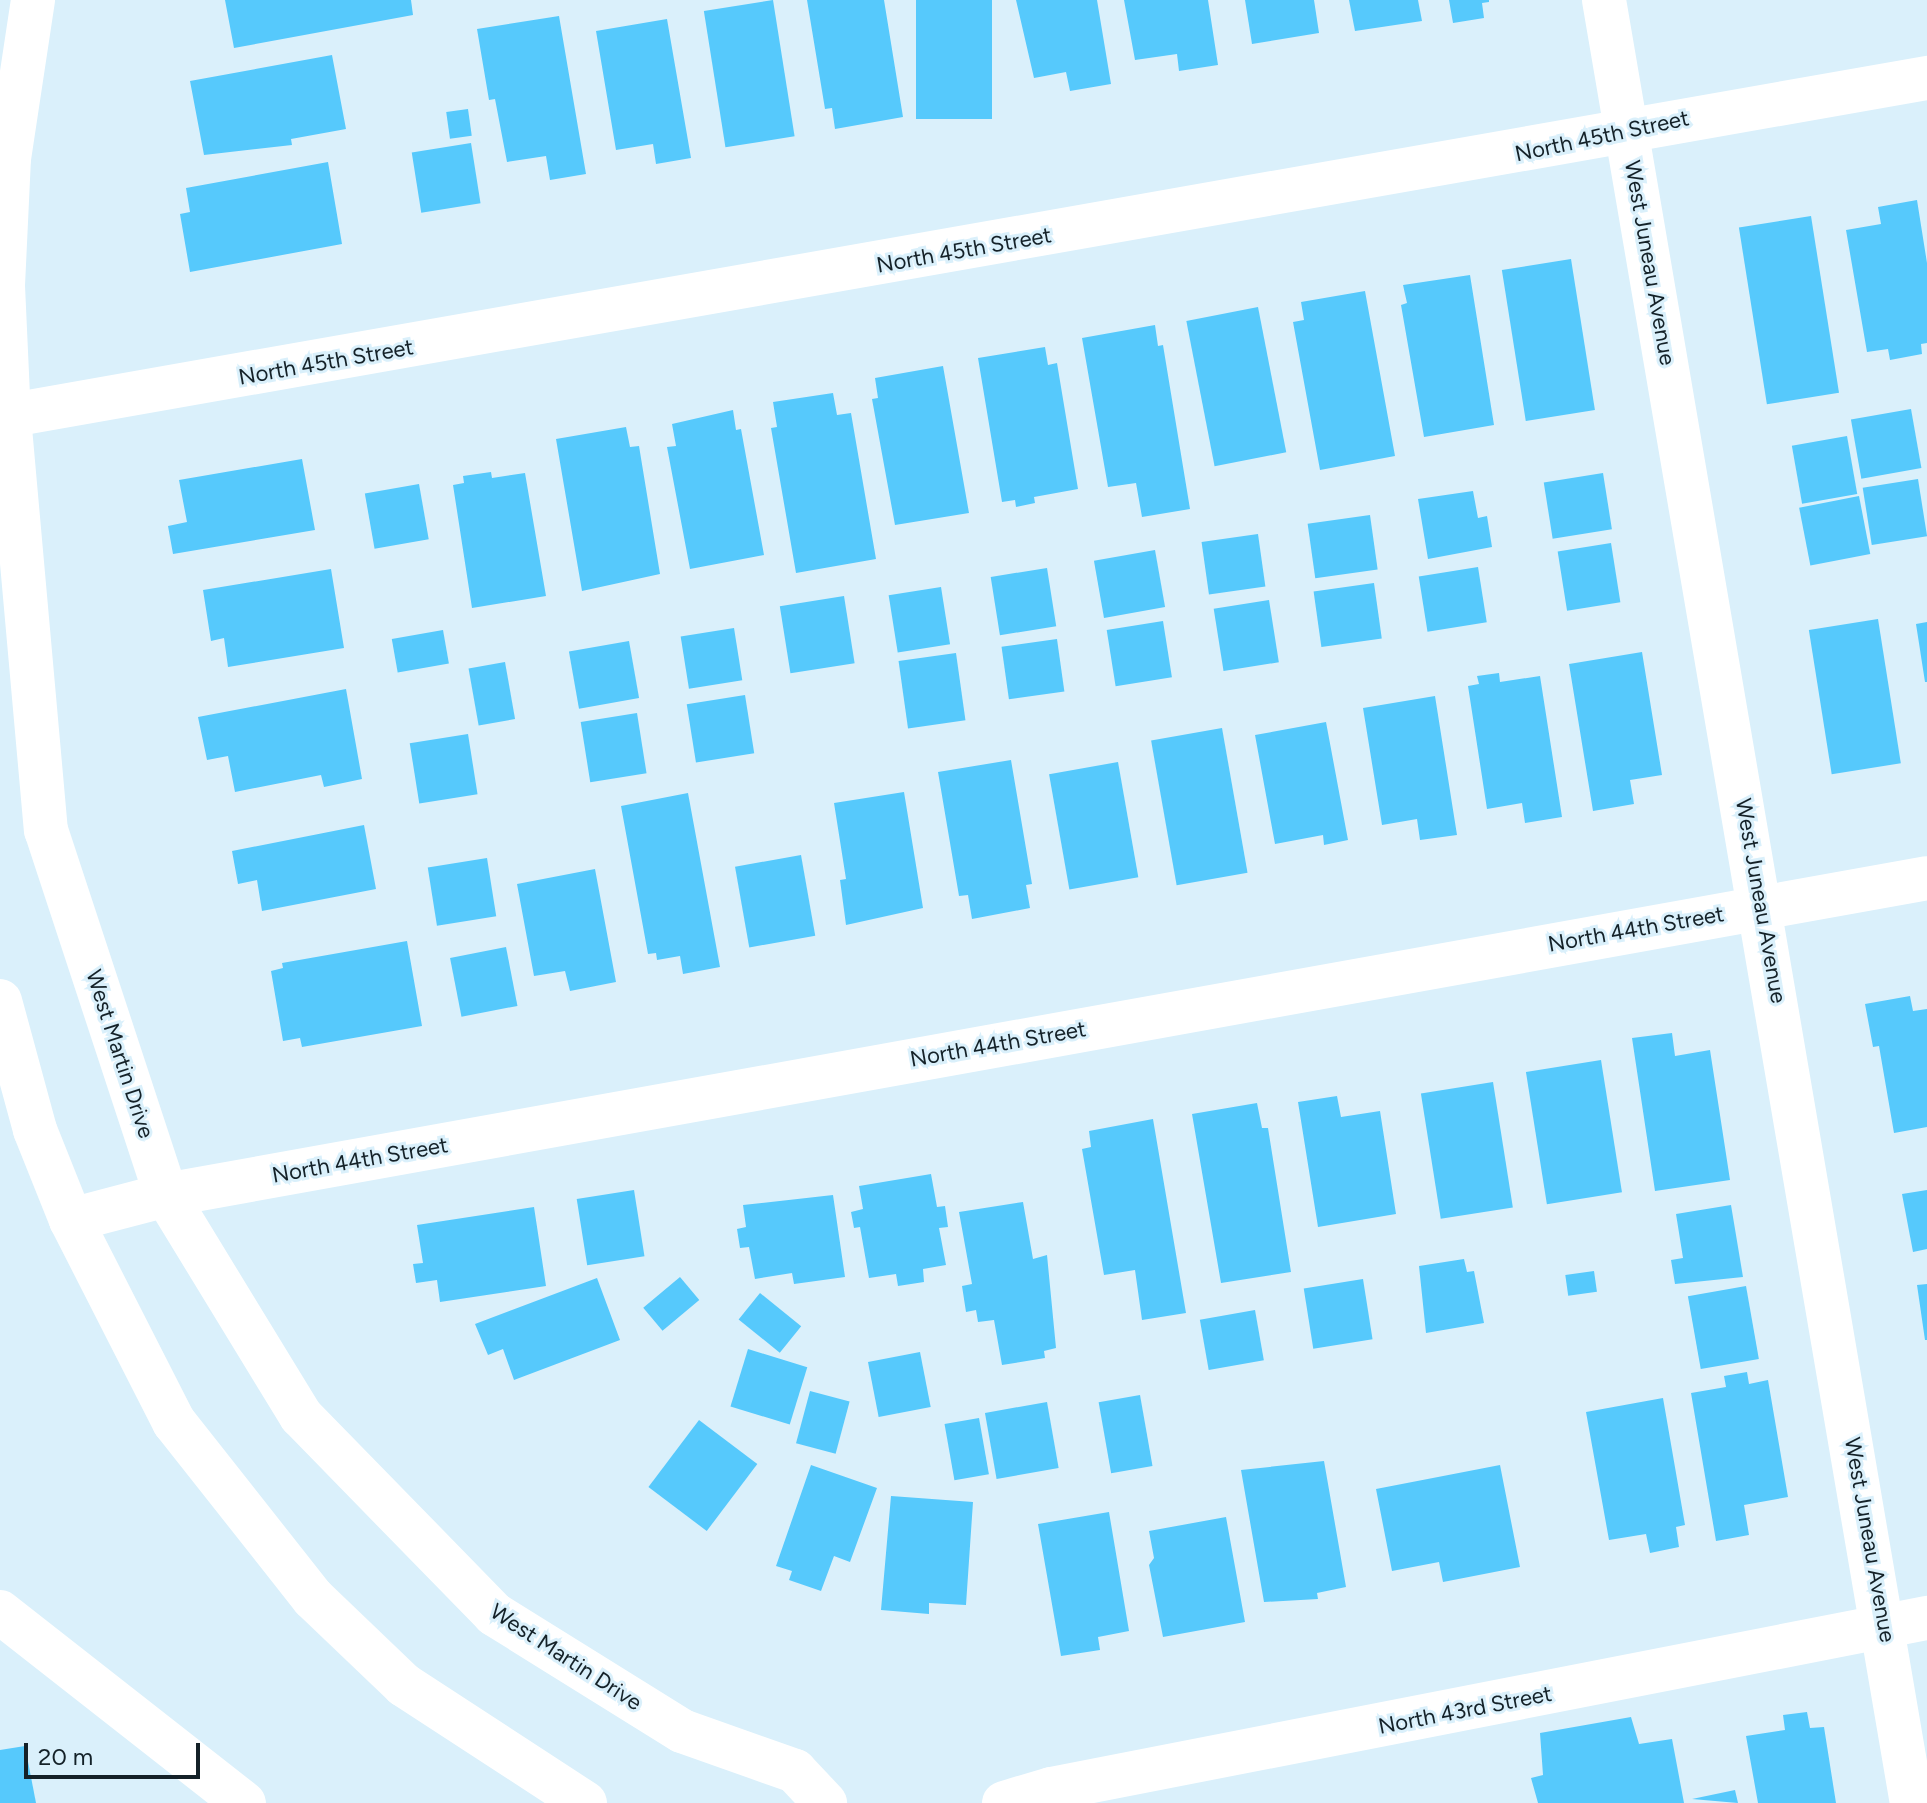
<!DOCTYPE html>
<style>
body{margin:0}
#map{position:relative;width:1927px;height:1803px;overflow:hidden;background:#daf0fb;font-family:Figtree,sans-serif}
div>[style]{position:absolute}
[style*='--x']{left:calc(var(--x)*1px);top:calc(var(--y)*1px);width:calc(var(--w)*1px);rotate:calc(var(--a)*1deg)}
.building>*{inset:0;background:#56c9fc;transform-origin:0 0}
.minor>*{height:44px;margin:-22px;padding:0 22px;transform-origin:22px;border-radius:22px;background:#fff}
span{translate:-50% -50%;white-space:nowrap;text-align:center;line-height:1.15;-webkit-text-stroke:6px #daf0fb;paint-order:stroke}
.street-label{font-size:22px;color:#142128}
.scale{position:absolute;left:24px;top:1743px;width:176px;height:36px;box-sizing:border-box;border:4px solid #142128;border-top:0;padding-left:10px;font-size:24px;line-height:28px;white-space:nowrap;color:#142128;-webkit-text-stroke:6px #daf0fb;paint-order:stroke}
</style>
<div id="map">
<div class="building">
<div style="clip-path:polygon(225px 0,411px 0,413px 15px,234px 48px)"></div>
<div style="left:773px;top:0;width:138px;height:70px;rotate:81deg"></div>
<div style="clip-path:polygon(807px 0,884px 0,903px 117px,835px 129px,832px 108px,825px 109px)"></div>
<div style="left:916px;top:0;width:76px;height:119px"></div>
<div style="clip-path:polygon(1016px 0,1097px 0,1111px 84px,1070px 91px,1066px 72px,1034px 78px)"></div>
<div style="clip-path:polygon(1124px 0,1208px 0,1218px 65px,1179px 71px,1177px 54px,1135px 60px)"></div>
<div style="clip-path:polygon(1245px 0,1314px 0,1319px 33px,1252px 44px)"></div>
<div style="clip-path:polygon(1349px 0,1418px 0,1422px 21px,1355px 31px)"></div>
<div style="clip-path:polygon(1449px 0,1489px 0,1489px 2px,1482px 3px,1484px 18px,1453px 23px)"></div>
<div style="clip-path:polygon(559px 16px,586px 174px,550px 180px,546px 156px,507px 162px,495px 99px,489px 100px,477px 29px)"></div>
<div style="clip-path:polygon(667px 19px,691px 158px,656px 164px,653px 144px,616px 150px,596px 31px)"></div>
<div style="clip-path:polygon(332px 55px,346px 129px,291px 139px,292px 145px,204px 155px,190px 81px)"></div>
<div style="left:468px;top:109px;width:27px;height:22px;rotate:82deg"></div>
<div style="left:471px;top:143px;width:61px;height:60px;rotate:81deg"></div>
<div style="clip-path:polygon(328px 162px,342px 244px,190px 272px,180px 214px,190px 212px,186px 188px)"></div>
<div style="clip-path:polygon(1917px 200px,1927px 263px,1927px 343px,1921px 344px,1922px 354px,1890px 360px,1888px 349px,1867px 352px,1846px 230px,1881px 224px,1878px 207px)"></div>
<div style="left:1811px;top:216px;width:179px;height:73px;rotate:81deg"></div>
<div style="left:1571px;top:259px;width:153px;height:70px;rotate:81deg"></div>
<div style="clip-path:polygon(1470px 275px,1494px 425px,1424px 437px,1401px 305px,1407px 303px,1403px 285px)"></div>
<div style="clip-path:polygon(1365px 291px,1395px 456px,1320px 470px,1293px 322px,1304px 320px,1301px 302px)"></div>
<div style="left:1258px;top:307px;width:148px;height:73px;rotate:79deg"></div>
<div style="clip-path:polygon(1155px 325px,1158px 346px,1163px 345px,1190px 509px,1142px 517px,1136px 483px,1108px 487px,1082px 338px)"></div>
<div style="clip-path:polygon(1045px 347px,1048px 365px,1057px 363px,1078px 489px,1034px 497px,1035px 503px,1016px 507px,1015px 500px,1002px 502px,978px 358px)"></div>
<div style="clip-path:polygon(943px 366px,969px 513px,895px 525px,872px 399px,878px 398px,875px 378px)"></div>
<div style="clip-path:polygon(833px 393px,837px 415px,851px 413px,876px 559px,796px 573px,771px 428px,777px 427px,773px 402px)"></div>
<div style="left:1911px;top:409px;width:60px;height:61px;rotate:80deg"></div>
<div style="clip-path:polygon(733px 410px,736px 430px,741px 429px,764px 555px,690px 569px,667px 447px,676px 446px,672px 424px)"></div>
<div style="clip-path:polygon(626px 427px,630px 447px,639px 446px,660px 574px,582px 591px,556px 439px)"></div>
<div style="left:1847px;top:436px;width:59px;height:56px;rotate:80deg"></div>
<div style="clip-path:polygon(302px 459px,315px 530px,173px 554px,168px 526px,187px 522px,179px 480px)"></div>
<div style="clip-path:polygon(491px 472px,492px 478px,525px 473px,546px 596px,472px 608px,453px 485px,464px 483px,463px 476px)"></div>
<div style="left:1603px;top:473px;width:57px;height:60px;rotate:81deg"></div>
<div style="left:1918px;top:479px;width:58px;height:56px;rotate:81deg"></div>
<div style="left:419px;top:484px;width:56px;height:55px;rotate:80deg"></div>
<div style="clip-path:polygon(1473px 491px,1478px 518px,1487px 516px,1492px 547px,1428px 559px,1418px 499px)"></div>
<div style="left:1859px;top:496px;width:59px;height:61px;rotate:79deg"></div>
<div style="left:1370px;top:515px;width:55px;height:63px;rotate:82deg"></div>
<div style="left:1258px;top:534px;width:53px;height:57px;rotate:82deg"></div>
<div style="left:1611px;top:543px;width:60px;height:54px;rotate:81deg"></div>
<div style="left:1155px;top:550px;width:58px;height:62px;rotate:80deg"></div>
<div style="left:1478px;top:567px;width:56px;height:60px;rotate:81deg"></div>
<div style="left:1047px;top:568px;width:59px;height:57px;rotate:81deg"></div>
<div style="clip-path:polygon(331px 569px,344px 648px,228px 667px,224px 638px,211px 641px,203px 590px)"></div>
<div style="left:1374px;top:583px;width:56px;height:61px;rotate:82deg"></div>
<div style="left:941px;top:587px;width:58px;height:53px;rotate:81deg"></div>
<div style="left:844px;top:596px;width:68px;height:65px;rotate:81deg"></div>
<div style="left:1269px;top:600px;width:63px;height:56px;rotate:81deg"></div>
<div style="left:1878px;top:619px;width:146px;height:70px;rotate:81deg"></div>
<div style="left:1163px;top:621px;width:57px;height:57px;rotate:81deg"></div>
<div style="clip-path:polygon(1927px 622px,1927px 682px,1925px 682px,1916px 624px)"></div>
<div style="left:734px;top:628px;width:53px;height:54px;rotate:81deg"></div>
<div style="left:443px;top:630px;width:34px;height:52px;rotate:80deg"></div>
<div style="left:1057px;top:639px;width:53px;height:56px;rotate:82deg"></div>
<div style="left:629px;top:641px;width:58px;height:61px;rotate:80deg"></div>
<div style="clip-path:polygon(1642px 652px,1662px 775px,1630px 780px,1634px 804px,1593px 811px,1569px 664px)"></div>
<div style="left:956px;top:653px;width:68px;height:58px;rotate:82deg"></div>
<div style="left:505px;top:662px;width:58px;height:37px;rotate:80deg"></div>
<div style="clip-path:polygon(1499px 673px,1500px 682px,1540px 676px,1562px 817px,1525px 823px,1522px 803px,1487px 809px,1468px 686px,1479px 684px,1477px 676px)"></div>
<div style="clip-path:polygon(346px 689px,362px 779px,324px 787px,321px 775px,235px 792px,228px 756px,207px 760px,198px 717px)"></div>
<div style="left:745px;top:695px;width:59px;height:59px;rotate:81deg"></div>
<div style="clip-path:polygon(1435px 696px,1457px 835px,1420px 840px,1417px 819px,1382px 825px,1363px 708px)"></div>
<div style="left:637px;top:713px;width:61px;height:57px;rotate:81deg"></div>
<div style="clip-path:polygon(1326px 722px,1348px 840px,1324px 845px,1323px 835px,1275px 844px,1255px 735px)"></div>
<div style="left:1222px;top:728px;width:147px;height:72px;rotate:80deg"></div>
<div style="left:468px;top:734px;width:61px;height:59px;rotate:81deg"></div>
<div style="clip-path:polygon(1011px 760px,1032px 884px,1026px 885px,1030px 908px,972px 919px,968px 895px,959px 896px,938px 772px)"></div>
<div style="left:1118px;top:762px;width:117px;height:70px;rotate:80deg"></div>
<div style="clip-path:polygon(904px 792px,923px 908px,846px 925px,840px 880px,846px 879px,834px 803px)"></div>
<div style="clip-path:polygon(688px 793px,720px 967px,683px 974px,680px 956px,657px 960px,656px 953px,648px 954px,621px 806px)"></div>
<div style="clip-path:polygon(364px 825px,376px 889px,262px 911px,257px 880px,238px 884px,232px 851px)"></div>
<div style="left:801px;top:855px;width:82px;height:67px;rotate:80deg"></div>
<div style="left:487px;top:858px;width:59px;height:60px;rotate:81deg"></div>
<div style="clip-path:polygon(595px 869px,616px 982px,570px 991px,565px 971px,534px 976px,517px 884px)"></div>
<div style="clip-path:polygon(407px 941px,422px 1026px,302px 1047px,300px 1038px,283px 1041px,271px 971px,283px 968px,282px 963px)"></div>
<div style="left:506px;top:947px;width:60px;height:57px;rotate:79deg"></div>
<div style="clip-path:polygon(1910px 996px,1913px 1011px,1927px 1009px,1927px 1127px,1894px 1133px,1879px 1046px,1873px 1047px,1865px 1004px)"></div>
<div style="clip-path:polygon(1672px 1033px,1675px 1056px,1710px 1050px,1730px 1180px,1655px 1191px,1632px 1038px)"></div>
<div style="left:1601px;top:1060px;width:134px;height:76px;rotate:81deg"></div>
<div style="left:1493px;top:1082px;width:127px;height:73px;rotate:81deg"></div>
<div style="clip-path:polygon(1337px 1096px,1341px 1117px,1380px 1111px,1396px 1214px,1318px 1227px,1298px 1102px)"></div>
<div style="clip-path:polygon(1257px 1103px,1262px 1128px,1268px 1128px,1291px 1272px,1221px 1283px,1192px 1114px)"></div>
<div style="clip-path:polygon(1153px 1119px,1186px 1313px,1142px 1320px,1135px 1270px,1104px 1275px,1082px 1149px,1091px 1147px,1089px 1131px)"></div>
<div style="clip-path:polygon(931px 1174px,937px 1207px,945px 1206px,948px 1227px,939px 1228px,946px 1265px,923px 1269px,924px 1282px,898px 1286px,896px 1274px,869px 1278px,860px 1227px,854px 1228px,851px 1212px,863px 1209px,859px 1186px)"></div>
<div style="left:634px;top:1190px;width:67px;height:58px;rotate:81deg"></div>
<div style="clip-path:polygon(1927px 1190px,1927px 1249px,1913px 1252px,1902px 1194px)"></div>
<div style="clip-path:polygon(833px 1195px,845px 1277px,794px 1284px,792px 1273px,755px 1279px,749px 1247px,740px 1248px,737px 1229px,746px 1227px,743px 1205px)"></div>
<div style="clip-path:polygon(1023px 1202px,1033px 1259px,1047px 1255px,1056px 1348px,1044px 1351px,1045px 1358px,1002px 1365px,994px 1320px,978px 1322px,976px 1310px,966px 1312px,962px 1286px,972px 1284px,959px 1212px)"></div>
<div style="clip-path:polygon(1731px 1205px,1743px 1277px,1675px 1284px,1671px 1260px,1683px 1258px,1676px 1214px)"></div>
<div style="clip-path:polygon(534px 1207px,546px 1286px,440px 1302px,437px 1280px,416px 1283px,413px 1264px,423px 1263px,417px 1225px)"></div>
<div style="clip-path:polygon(1464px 1259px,1467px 1272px,1474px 1271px,1484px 1323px,1426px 1333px,1419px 1266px)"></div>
<div style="left:1594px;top:1271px;width:21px;height:29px;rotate:82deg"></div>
<div style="left:680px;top:1277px;width:30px;height:48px;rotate:50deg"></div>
<div style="clip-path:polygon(597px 1278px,620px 1340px,514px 1380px,503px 1349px,488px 1355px,475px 1324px)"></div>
<div style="left:1363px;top:1279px;width:61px;height:60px;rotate:81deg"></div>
<div style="clip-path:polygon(1927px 1284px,1927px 1340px,1925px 1340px,1917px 1285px)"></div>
<div style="left:1746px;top:1286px;width:74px;height:59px;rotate:80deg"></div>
<div style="left:760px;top:1293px;width:53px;height:34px;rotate:39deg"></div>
<div style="left:1255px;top:1310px;width:51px;height:56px;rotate:80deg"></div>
<div style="left:748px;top:1349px;width:62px;height:60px;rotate:17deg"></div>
<div style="left:920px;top:1352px;width:56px;height:53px;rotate:79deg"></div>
<div style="clip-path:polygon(1747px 1372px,1749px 1384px,1768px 1380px,1788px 1497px,1744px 1505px,1749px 1535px,1716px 1541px,1691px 1393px,1726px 1387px,1724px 1376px)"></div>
<div style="left:810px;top:1391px;width:41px;height:54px;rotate:15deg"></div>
<div style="left:1140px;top:1395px;width:72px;height:42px;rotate:80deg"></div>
<div style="clip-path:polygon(1663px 1398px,1685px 1525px,1676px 1527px,1679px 1547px,1650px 1553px,1646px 1534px,1609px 1540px,1586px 1412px)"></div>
<div style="left:1047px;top:1402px;width:67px;height:63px;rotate:80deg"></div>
<div style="left:979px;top:1418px;width:57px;height:35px;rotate:80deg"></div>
<div style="left:699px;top:1420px;width:73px;height:84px;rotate:37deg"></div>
<div style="clip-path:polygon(1324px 1461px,1346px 1587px,1317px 1593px,1318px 1599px,1264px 1602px,1241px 1470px)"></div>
<div style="clip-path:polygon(811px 1465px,877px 1488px,850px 1562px,834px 1556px,821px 1591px,789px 1580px,792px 1571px,776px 1566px)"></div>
<div style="clip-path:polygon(1500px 1465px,1520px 1567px,1443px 1582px,1439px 1562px,1392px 1571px,1376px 1489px)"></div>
<div style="clip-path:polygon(891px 1496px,973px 1502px,966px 1605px,929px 1603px,929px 1614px,881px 1610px)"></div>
<div style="clip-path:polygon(1109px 1512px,1129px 1631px,1098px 1637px,1100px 1650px,1061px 1656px,1038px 1524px)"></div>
<div style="clip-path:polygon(1226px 1517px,1245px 1622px,1163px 1637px,1149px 1565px,1154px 1558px,1149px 1531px)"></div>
<div style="clip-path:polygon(1807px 1712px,1810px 1728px,1824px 1727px,1836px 1803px,1758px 1803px,1746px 1736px,1785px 1730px,1783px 1715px)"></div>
<div style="clip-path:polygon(1631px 1717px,1639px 1744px,1672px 1739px,1684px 1803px,1538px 1803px,1531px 1778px,1543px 1775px,1540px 1733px)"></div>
<div style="clip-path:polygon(25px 1746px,36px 1803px,0 1803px,0 1750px)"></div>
<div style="clip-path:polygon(1735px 1790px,1738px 1803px,1692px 1799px)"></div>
</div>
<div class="minor">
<div style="--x:33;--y:0;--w:160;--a:98.6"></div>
<div style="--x:9;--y:158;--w:128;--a:92.7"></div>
<div style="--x:3;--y:286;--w:131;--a:87.4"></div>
<div style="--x:9;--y:417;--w:415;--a:84.9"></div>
<div style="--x:46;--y:830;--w:384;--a:71.8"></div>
<div style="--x:166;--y:1195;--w:259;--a:58.6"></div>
<div style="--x:301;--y:1416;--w:277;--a:45.7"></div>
<div style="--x:494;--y:1614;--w:221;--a:31.9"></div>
<div style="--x:682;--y:1731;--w:120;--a:19.5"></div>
<div style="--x:795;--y:1771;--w:44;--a:46.8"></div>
<div style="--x:1604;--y:0;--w:1829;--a:80.31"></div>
<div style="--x:0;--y:417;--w:1957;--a:-9.98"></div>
<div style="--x:0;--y:1001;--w:134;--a:74.8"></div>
<div style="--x:35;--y:1130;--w:97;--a:68.2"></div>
<div style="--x:71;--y:1220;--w:227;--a:63"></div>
<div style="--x:174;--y:1422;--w:224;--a:51.7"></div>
<div style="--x:313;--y:1598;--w:126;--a:43.7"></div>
<div style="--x:404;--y:1685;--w:216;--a:33.1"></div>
<div style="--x:71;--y:1220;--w:98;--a:-14.7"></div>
<div style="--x:166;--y:1195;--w:1789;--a:-10.2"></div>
<div style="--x:0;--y:1612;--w:310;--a:38.1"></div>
<div style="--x:1004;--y:1803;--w:49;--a:-16.6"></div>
<div style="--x:1051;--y:1789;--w:893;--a:-11.05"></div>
</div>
<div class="street-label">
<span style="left:1602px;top:136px;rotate:-12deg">North 45th Street</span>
<span style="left:964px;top:250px;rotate:-10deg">North 45th Street</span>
<span style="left:1650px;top:263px;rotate:80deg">West Juneau Avenue</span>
<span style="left:326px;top:362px;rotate:-10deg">North 45th Street</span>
<span style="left:1761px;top:901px;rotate:80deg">West Juneau Avenue</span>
<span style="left:1636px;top:929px;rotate:-10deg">North 44th Street</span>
<span style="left:998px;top:1044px;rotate:-10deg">North 44th Street</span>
<span style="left:120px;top:1054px;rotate:72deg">West Martin Drive</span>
<span style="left:360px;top:1160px;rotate:-10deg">North 44th Street</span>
<span style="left:1870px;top:1540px;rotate:80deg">West Juneau Avenue</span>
<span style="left:566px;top:1657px;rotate:33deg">West Martin Drive</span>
<span style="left:1465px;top:1710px;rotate:-11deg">North 43rd Street</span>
</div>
<div class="scale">20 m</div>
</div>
